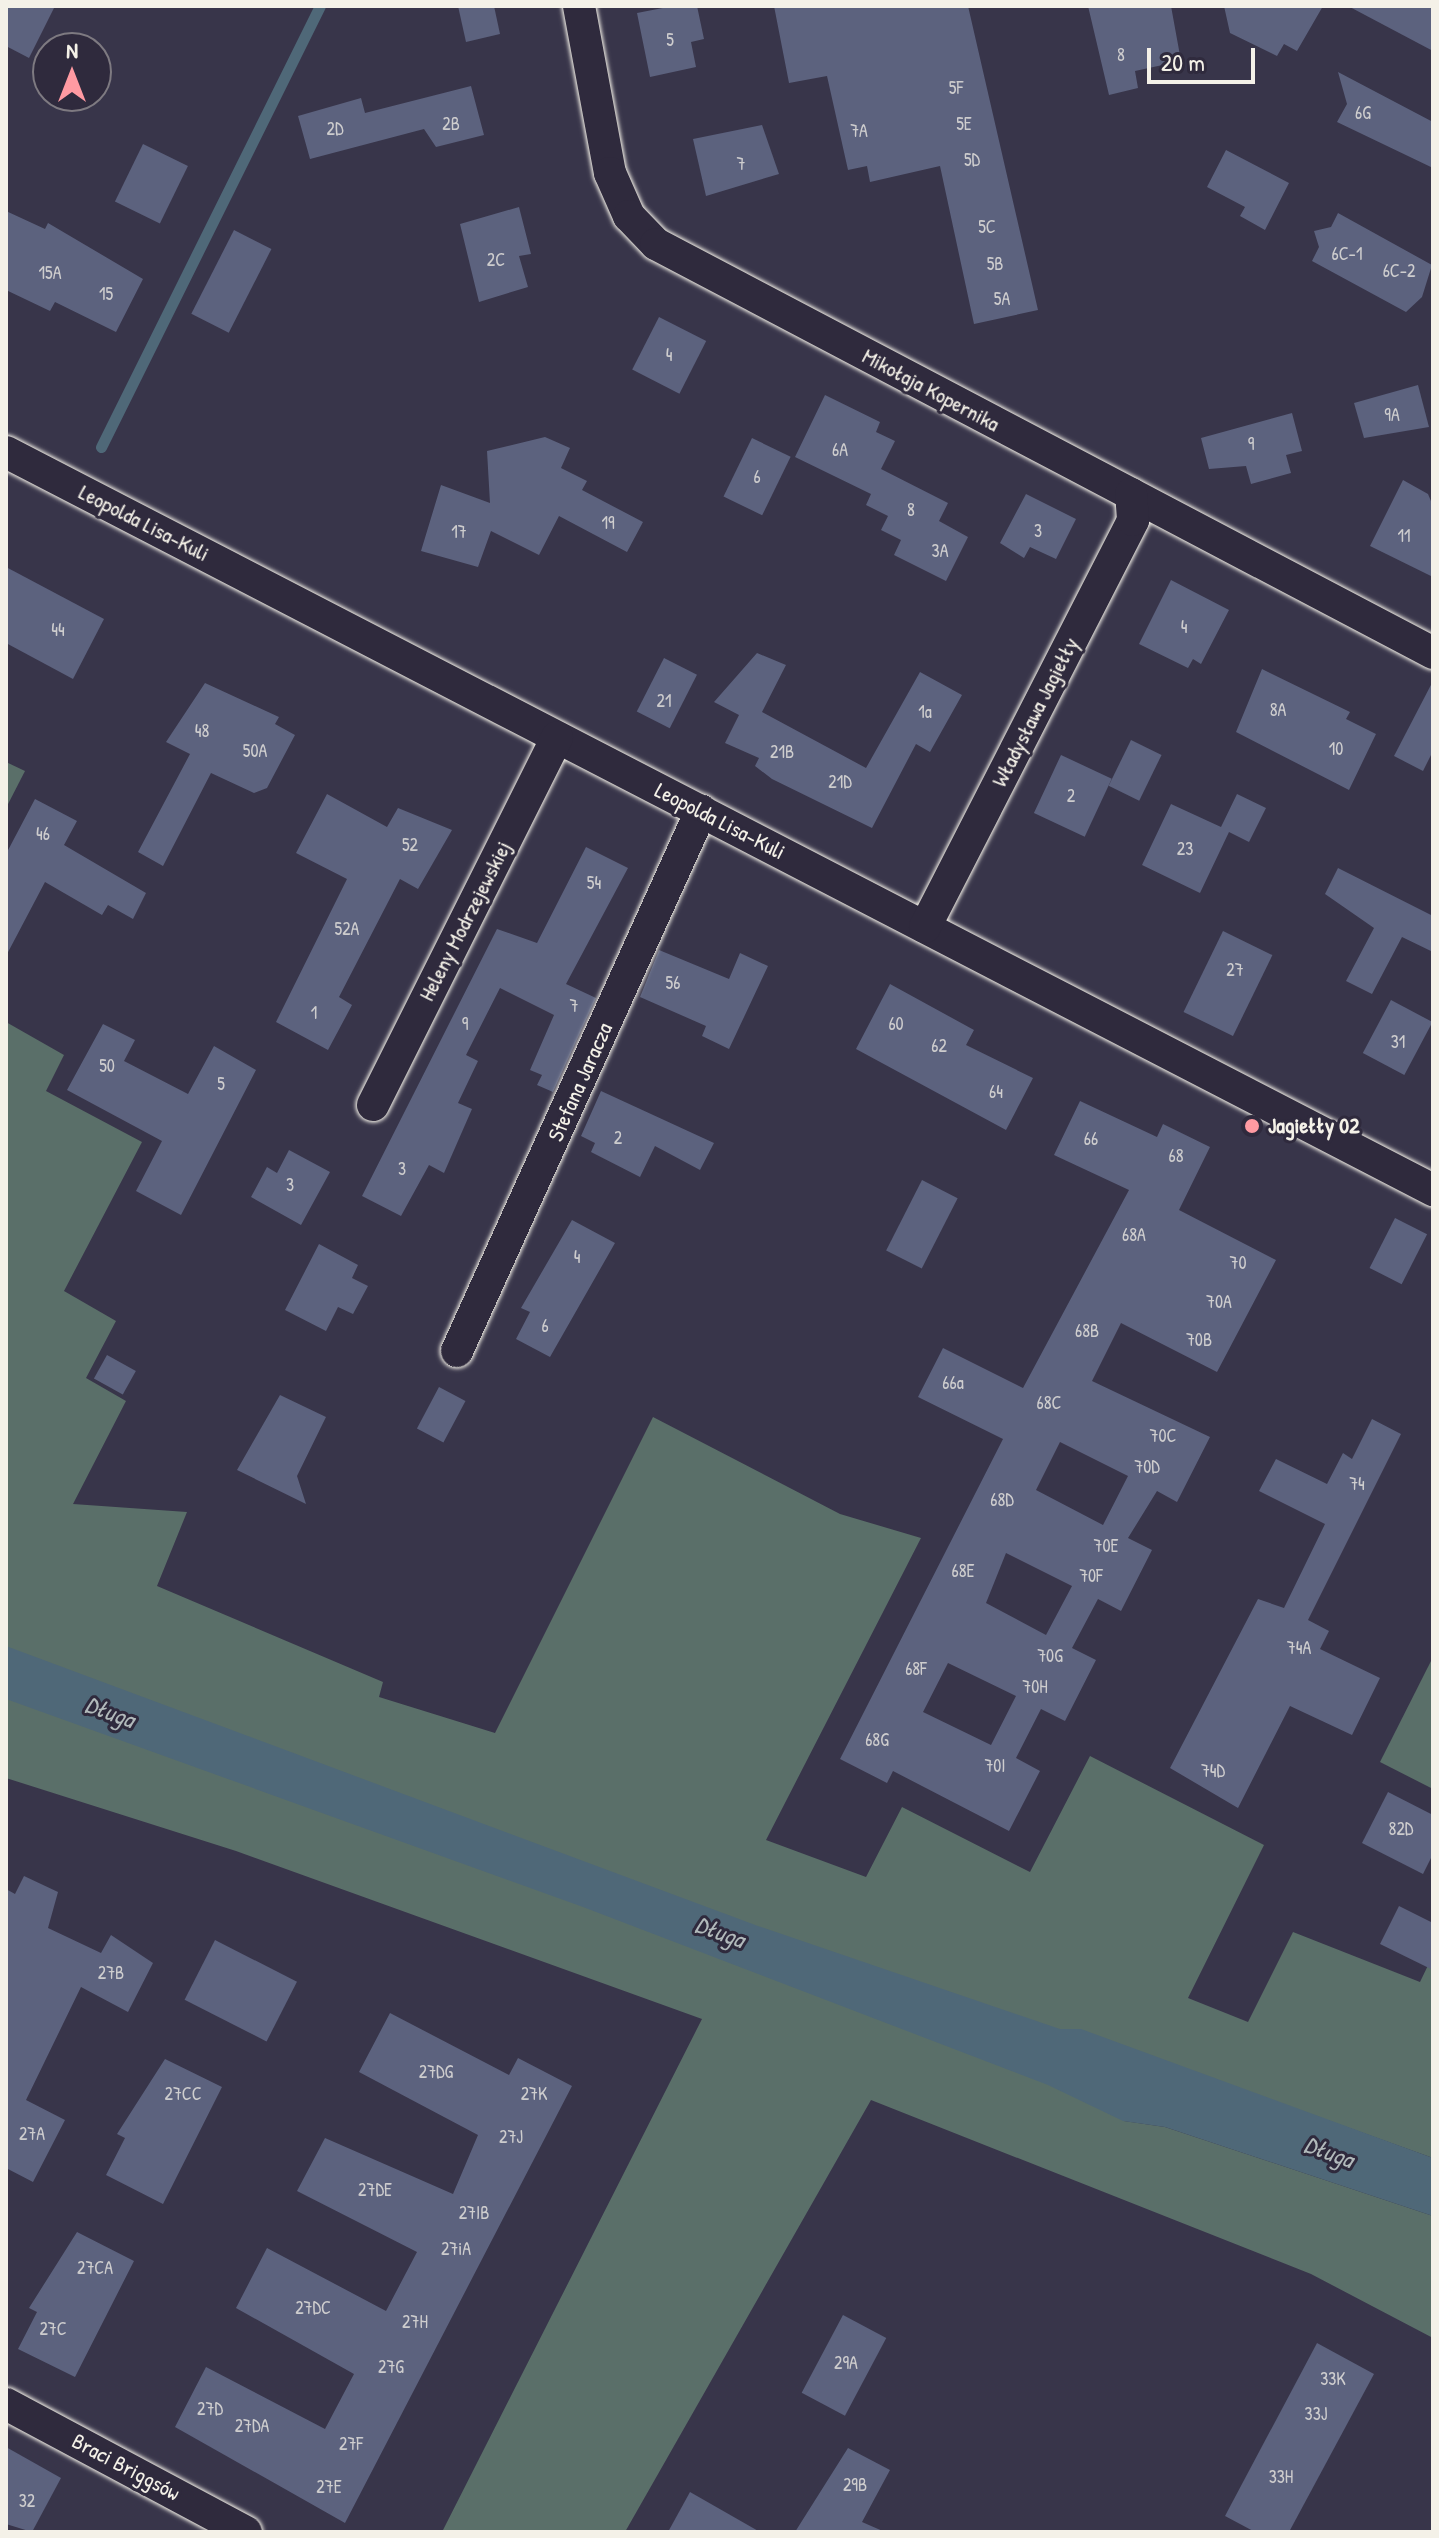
<!DOCTYPE html>
<meta charset="utf-8">
<style>
body{margin:0}
#map{position:relative;width:1439px;height:2538px;overflow:hidden;background:#38354a;font-family:"Patrick Hand",sans-serif}
div>[style]{position:absolute}
[style*='--x']{left:calc(var(--x)*1px);top:calc(var(--y)*1px);width:calc(var(--w)*1px);rotate:calc(var(--a)*1deg)}
.green>*{inset:0;background:#5a6f69}
.water>*{inset:0;background:#4f6878}
.stream>*{height:11px;margin:-5.5px;padding:0 5.5px;transform-origin:5.5px;border-radius:5.5px;background:#4f6878}
.building>*{inset:0;background:#5c627e;transform-origin:0 0}
.roads{filter:drop-shadow(0 0 2px #f4f1e8) drop-shadow(0 0 2px #f4f1e8)}
.minor>*{height:32px;margin:-16px;padding:0 16px;transform-origin:16px;border-radius:16px;background:#2f2a3d}
.dots>*{width:22px;height:22px;translate:-50% -50%;box-sizing:border-box;border:4px solid #2f2a3d;border-radius:50%}
span{translate:-50% -50%;white-space:nowrap;text-align:center;line-height:1.15;-webkit-text-stroke:6px #2f2a3d;paint-order:stroke}
.number-label{font-size:18px;color:#cecdce}
.number-label span{-webkit-text-stroke-width:0}
.street-label{font-size:22px;color:#f4f1e8}
.poi-label{font-size:22px;color:#f4f1e8;font-weight:700}
.left{translate:0 -50%;text-align:left}
.water-label{font-size:24px;color:#b2babb;font-style:italic}
.frame{position:absolute;inset:0;border:8px solid #f4f1e8;pointer-events:none}
.north{position:absolute;left:32px;top:32px;width:80px;height:80px;box-sizing:border-box;background:#2f2a3d;border:2px solid #7e7a81;border-radius:50%;rotate:0deg;font-size:22px;font-weight:700;line-height:32px;text-align:center;color:#f4f1e8}
.north::after{content:'';display:block;margin:auto;width:28px;height:36px;background:#ff9aa2;clip-path:polygon(50% 0,100% 100%,50% 72%,0 100%)}
.scale{position:absolute;left:1147px;top:48px;width:108px;height:36px;box-sizing:border-box;border:4px solid #f4f1e8;border-top:0;padding-left:10px;font-size:24px;line-height:28px;white-space:nowrap;color:#f4f1e8;-webkit-text-stroke:6px #2f2a3d;paint-order:stroke}
</style>
<div id="map">
<div class="green">
<div style="clip-path:polygon(6px 762px,25px 771px,6px 808px)"></div>
<div style="clip-path:polygon(6px 1022px,64px 1055px,46px 1091px,142px 1142px,64px 1291px,116px 1321px,86px 1378px,126px 1401px,73px 1504px,187px 1512px,157px 1586px,383px 1682px,379px 1697px,495px 1733px,653px 1417px,840px 1514px,921px 1538px,766px 1840px,866px 1877px,902px 1807px,1030px 1872px,1090px 1756px,1264px 1845px,1188px 1998px,1248px 2022px,1293px 1932px,1420px 1982px,1433px 1955px,1433px 2158px,1152px 2057px,1124px 2121px,1165px 2127px,1433px 2216px,1433px 2338px,1311px 2274px,871px 2100px,625px 2532px,442px 2532px,702px 2019px,236px 1851px,6px 1778px)"></div>
<div style="clip-path:polygon(1431px 1661px,1433px 1662px,1433px 1789px,1380px 1762px)"></div>
</div>
<div class="water">
<div style="clip-path:polygon(6px 1646px,758px 1926px,1060px 2029px,1081px 2029px,1433px 2158px,1433px 2216px,1165px 2127px,1123px 2121px,1048px 2085px,583px 1907px,6px 1699px)"></div>
</div>
<div class="stream">
<div style="--x:101;--y:447;--w:492;--a:-63.6"></div>
</div>
<div class="building">
<div style="clip-path:polygon(6px 6px,55px 6px,29px 58px,6px 46px)"></div>
<div style="clip-path:polygon(458px 6px,494px 6px,500px 34px,466px 42px)"></div>
<div style="clip-path:polygon(673px 6px,697px 6px,704px 39px,691px 42px,696px 67px,650px 77px,637px 13px)"></div>
<div style="clip-path:polygon(774px 6px,968px 6px,1038px 310px,974px 324px,940px 166px,870px 182px,867px 166px,848px 170px,827px 76px,789px 83px)"></div>
<div style="clip-path:polygon(1088px 6px,1171px 6px,1181px 61px,1135px 71px,1138px 88px,1109px 95px)"></div>
<div style="clip-path:polygon(1224px 6px,1323px 6px,1297px 51px,1284px 44px,1277px 56px,1230px 33px)"></div>
<div style="clip-path:polygon(1348px 6px,1433px 6px,1433px 51px)"></div>
<div style="clip-path:polygon(1338px 72px,1433px 122px,1433px 168px,1337px 122px,1347px 104px)"></div>
<div style="clip-path:polygon(471px 86px,484px 135px,436px 147px,424px 129px,310px 159px,298px 116px,361px 98px,365px 113px)"></div>
<div style="clip-path:polygon(762px 125px,779px 174px,706px 196px,693px 139px)"></div>
<div style="left:143px;top:144px;width:50px;height:64px;rotate:26deg"></div>
<div style="clip-path:polygon(1226px 150px,1289px 183px,1265px 230px,1240px 216px,1245px 207px,1207px 187px)"></div>
<div style="clip-path:polygon(519px 207px,531px 254px,519px 256px,528px 287px,479px 302px,460px 224px)"></div>
<div style="clip-path:polygon(6px 211px,45px 229px,48px 223px,143px 279px,116px 332px,55px 302px,50px 311px,6px 290px)"></div>
<div style="clip-path:polygon(1338px 213px,1432px 265px,1422px 297px,1406px 312px,1312px 261px,1319px 247px,1314px 231px,1331px 227px)"></div>
<div style="left:234px;top:230px;width:42px;height:94px;rotate:27deg"></div>
<div style="left:659px;top:317px;width:53px;height:59px;rotate:27deg"></div>
<div style="clip-path:polygon(1418px 385px,1429px 427px,1364px 438px,1354px 403px)"></div>
<div style="clip-path:polygon(825px 395px,880px 422px,876px 432px,895px 441px,881px 469px,948px 503px,939px 521px,968px 537px,946px 581px,894px 555px,901px 540px,881px 530px,888px 516px,866px 505px,871px 494px,795px 457px)"></div>
<div style="clip-path:polygon(1292px 413px,1302px 451px,1286px 455px,1291px 473px,1251px 484px,1246px 466px,1209px 469px,1201px 438px)"></div>
<div style="clip-path:polygon(545px 437px,570px 448px,561px 468px,587px 481px,582px 490px,643px 522px,627px 552px,559px 516px,539px 555px,491px 531px,478px 567px,421px 551px,441px 485px,490px 503px,487px 451px)"></div>
<div style="left:752px;top:438px;width:43px;height:65px;rotate:26deg"></div>
<div style="clip-path:polygon(1403px 480px,1428px 494px,1433px 506px,1433px 577px,1370px 546px)"></div>
<div style="clip-path:polygon(1026px 494px,1076px 519px,1056px 559px,1030px 547px,1024px 558px,1000px 543px)"></div>
<div style="clip-path:polygon(6px 567px,104px 619px,73px 679px,6px 643px)"></div>
<div style="clip-path:polygon(1171px 580px,1229px 610px,1201px 664px,1193px 659px,1188px 668px,1139px 644px)"></div>
<div style="clip-path:polygon(757px 653px,786px 665px,762px 712px,866px 768px,920px 672px,962px 695px,930px 752px,916px 744px,872px 828px,772px 779px,755px 766px,759px 758px,725px 743px,739px 715px,714px 702px)"></div>
<div style="left:664px;top:658px;width:37px;height:60px;rotate:27deg"></div>
<div style="clip-path:polygon(1262px 669px,1350px 712px,1346px 719px,1376px 734px,1349px 790px,1236px 732px)"></div>
<div style="clip-path:polygon(1433px 681px,1433px 751px,1423px 771px,1394px 756px)"></div>
<div style="clip-path:polygon(205px 683px,279px 717px,275px 724px,295px 735px,267px 788px,254px 793px,211px 773px,163px 866px,138px 852px,190px 754px,166px 742px)"></div>
<div style="left:1131px;top:740px;width:34px;height:51px;rotate:26deg"></div>
<div style="left:1061px;top:755px;width:56px;height:64px;rotate:25deg"></div>
<div style="clip-path:polygon(327px 794px,387px 827px,398px 808px,452px 830px,418px 889px,400px 879px,339px 997px,352px 1005px,328px 1050px,276px 1022px,347px 879px,296px 853px)"></div>
<div style="clip-path:polygon(1237px 794px,1266px 808px,1249px 842px,1229px 832px,1200px 893px,1142px 865px,1171px 804px,1221px 827px)"></div>
<div style="clip-path:polygon(35px 799px,77px 821px,64px 845px,146px 893px,133px 919px,108px 905px,102px 915px,45px 882px,6px 956px,6px 854px)"></div>
<div style="clip-path:polygon(586px 847px,628px 868px,566px 984px,596px 998px,553px 1092px,537px 1085px,542px 1075px,530px 1070px,554px 1015px,500px 988px,466px 1055px,478px 1061px,458px 1103px,472px 1109px,444px 1173px,429px 1165px,401px 1216px,362px 1196px,497px 929px,537px 943px)"></div>
<div style="clip-path:polygon(1338px 868px,1433px 916px,1433px 952px,1402px 937px,1372px 994px,1346px 981px,1374px 928px,1325px 894px)"></div>
<div style="left:1223px;top:931px;width:55px;height:90px;rotate:26deg"></div>
<div style="clip-path:polygon(659px 950px,729px 979px,740px 953px,768px 966px,729px 1049px,702px 1036px,706px 1026px,640px 997px)"></div>
<div style="clip-path:polygon(890px 984px,974px 1030px,966px 1045px,1033px 1078px,1006px 1130px,856px 1049px)"></div>
<div style="left:1391px;top:1000px;width:47px;height:60px;rotate:28deg"></div>
<div style="clip-path:polygon(103px 1024px,135px 1040px,124px 1061px,188px 1094px,214px 1046px,256px 1070px,181px 1215px,136px 1191px,162px 1141px,67px 1090px)"></div>
<div style="clip-path:polygon(601px 1091px,714px 1143px,700px 1170px,655px 1146px,640px 1177px,591px 1152px,595px 1143px,581px 1136px)"></div>
<div style="clip-path:polygon(evenodd,1080px 1101px,1157px 1137px,1163px 1124px,1210px 1147px,1179px 1210px,1276px 1260px,1217px 1372px,1121px 1323px,1092px 1381px,1210px 1437px,1177px 1502px,1157px 1491px,1128px 1538px,1152px 1550px,1121px 1611px,1098px 1599px,1072px 1648px,1096px 1660px,1065px 1721px,1041px 1709px,1016px 1758px,1040px 1771px,1009px 1831px,893px 1771px,887px 1783px,840px 1759px,1003px 1439px,918px 1397px,943px 1348px,1023px 1388px,1129px 1190px,1054px 1155px,1080px 1101px,1060px 1442px,1128px 1476px,1103px 1525px,1036px 1490px,1060px 1442px,1080px 1101px,1006px 1553px,1072px 1586px,1046px 1635px,986px 1603px,1006px 1553px,1080px 1101px,948px 1663px,1016px 1696px,991px 1745px,923px 1712px,948px 1663px)"></div>
<div style="clip-path:polygon(289px 1150px,330px 1172px,301px 1225px,251px 1197px,267px 1167px,277px 1173px)"></div>
<div style="left:922px;top:1180px;width:40px;height:79px;rotate:27deg"></div>
<div style="left:1395px;top:1218px;width:36px;height:56px;rotate:27deg"></div>
<div style="clip-path:polygon(572px 1220px,615px 1243px,550px 1357px,516px 1339px,530px 1312px,521px 1308px)"></div>
<div style="clip-path:polygon(319px 1244px,358px 1265px,352px 1278px,368px 1286px,353px 1314px,338px 1307px,326px 1331px,285px 1310px)"></div>
<div style="left:107px;top:1355px;width:33px;height:27px;rotate:29deg"></div>
<div style="left:439px;top:1387px;width:30px;height:47px;rotate:28deg"></div>
<div style="clip-path:polygon(280px 1395px,326px 1417px,297px 1476px,306px 1504px,237px 1470px)"></div>
<div style="clip-path:polygon(1372px 1419px,1401px 1434px,1308px 1620px,1329px 1631px,1320px 1649px,1380px 1678px,1352px 1735px,1290px 1706px,1238px 1808px,1170px 1768px,1258px 1599px,1284px 1608px,1325px 1524px,1259px 1491px,1276px 1459px,1327px 1484px,1343px 1453px,1352px 1459px)"></div>
<div style="clip-path:polygon(1388px 1792px,1433px 1815px,1433px 1854px,1423px 1874px,1362px 1843px)"></div>
<div style="clip-path:polygon(24px 1876px,58px 1892px,48px 1928px,101px 1953px,111px 1935px,153px 1963px,128px 2012px,81px 1987px,26px 2100px,65px 2120px,33px 2182px,6px 2168px,6px 1889px,15px 1894px)"></div>
<div style="clip-path:polygon(1399px 1906px,1433px 1923px,1433px 1970px,1380px 1944px)"></div>
<div style="left:215px;top:1940px;width:92px;height:67px;rotate:27deg"></div>
<div style="clip-path:polygon(390px 2013px,509px 2075px,518px 2058px,572px 2086px,345px 2523px,175px 2427px,206px 2367px,325px 2429px,354px 2374px,236px 2308px,267px 2248px,386px 2311px,417px 2252px,297px 2191px,325px 2138px,453px 2194px,478px 2135px,359px 2072px)"></div>
<div style="clip-path:polygon(165px 2059px,222px 2087px,163px 2204px,106px 2175px,125px 2138px,117px 2134px)"></div>
<div style="clip-path:polygon(77px 2232px,134px 2261px,75px 2377px,18px 2349px,37px 2312px,29px 2308px)"></div>
<div style="left:843px;top:2315px;width:49px;height:88px;rotate:28deg"></div>
<div style="clip-path:polygon(1317px 2343px,1374px 2374px,1289px 2532px,1255px 2532px,1225px 2516px)"></div>
<div style="clip-path:polygon(6px 2447px,61px 2478px,32px 2532px,6px 2524px)"></div>
<div style="clip-path:polygon(848px 2448px,890px 2470px,862px 2522px,885px 2532px,795px 2532px)"></div>
<div style="clip-path:polygon(690px 2492px,760px 2532px,668px 2532px)"></div>
</div>
<div class="roads">
<div class="minor">
<div style="--x:579;--y:6;--w:170;--a:79.5"></div>
<div style="--x:610;--y:173;--w:47;--a:66.2"></div>
<div style="--x:629;--y:216;--w:39;--a:46"></div>
<div style="--x:656;--y:244;--w:878;--a:27.76"></div>
<div style="--x:6;--y:452;--w:1607;--a:27.35"></div>
<div style="--x:925;--y:927;--w:457;--a:-62.9"></div>
<div style="--x:1133;--y:520;--w:26;--a:-94"></div>
<div style="--x:373;--y:1105;--w:411;--a:-63.4"></div>
<div style="--x:457;--y:1351;--w:593;--a:-65.68"></div>
<div style="--x:6;--y:2404;--w:272;--a:28.1"></div>
</div>
</div>
<div class="dots">
<div style="left:1252px;top:1126px;background:#ff9aa2"></div>
</div>
<div class="number-label">
<span style="left:670px;top:40px">5</span>
<span style="left:1121px;top:55px">8</span>
<span style="left:956px;top:88px">5F</span>
<span style="left:1363px;top:113px">6G</span>
<span style="left:451px;top:124px">2B</span>
<span style="left:964px;top:124px">5E</span>
<span style="left:335px;top:129px">2D</span>
<span style="left:859px;top:131px">7A</span>
<span style="left:972px;top:160px">5D</span>
<span style="left:741px;top:164px">7</span>
<span style="left:987px;top:227px">5C</span>
<span style="left:1347px;top:254px">6C-1</span>
<span style="left:496px;top:260px">2C</span>
<span style="left:995px;top:264px">5B</span>
<span style="left:1399px;top:271px">6C-2</span>
<span style="left:50px;top:273px">15A</span>
<span style="left:106px;top:294px">15</span>
<span style="left:1002px;top:299px">5A</span>
<span style="left:669px;top:355px">4</span>
<span style="left:1392px;top:415px">9A</span>
<span style="left:1251px;top:444px">9</span>
<span style="left:840px;top:450px">6A</span>
<span style="left:757px;top:477px">6</span>
<span style="left:911px;top:510px">8</span>
<span style="left:608px;top:523px">19</span>
<span style="left:1038px;top:531px">3</span>
<span style="left:459px;top:532px">17</span>
<span style="left:1404px;top:536px">11</span>
<span style="left:940px;top:551px">3A</span>
<span style="left:1184px;top:627px">4</span>
<span style="left:58px;top:630px">44</span>
<span style="left:664px;top:701px">21</span>
<span style="left:1278px;top:710px">8A</span>
<span style="left:925px;top:712px">1a</span>
<span style="left:202px;top:731px">48</span>
<span style="left:1336px;top:749px">10</span>
<span style="left:255px;top:751px">50A</span>
<span style="left:782px;top:752px">21B</span>
<span style="left:840px;top:782px">21D</span>
<span style="left:1071px;top:796px">2</span>
<span style="left:43px;top:834px">46</span>
<span style="left:410px;top:845px">52</span>
<span style="left:1185px;top:849px">23</span>
<span style="left:594px;top:883px">54</span>
<span style="left:347px;top:929px">52A</span>
<span style="left:1235px;top:970px">27</span>
<span style="left:673px;top:983px">56</span>
<span style="left:574px;top:1006px">7</span>
<span style="left:314px;top:1013px">1</span>
<span style="left:465px;top:1024px">9</span>
<span style="left:896px;top:1024px">60</span>
<span style="left:1398px;top:1042px">31</span>
<span style="left:939px;top:1046px">62</span>
<span style="left:107px;top:1066px">50</span>
<span style="left:221px;top:1084px">5</span>
<span style="left:996px;top:1092px">64</span>
<span style="left:618px;top:1138px">2</span>
<span style="left:1091px;top:1139px">66</span>
<span style="left:1176px;top:1156px">68</span>
<span style="left:402px;top:1169px">3</span>
<span style="left:290px;top:1185px">3</span>
<span style="left:1134px;top:1235px">68A</span>
<span style="left:577px;top:1257px">4</span>
<span style="left:1238px;top:1263px">70</span>
<span style="left:1219px;top:1302px">70A</span>
<span style="left:545px;top:1326px">6</span>
<span style="left:1087px;top:1331px">68B</span>
<span style="left:1199px;top:1340px">70B</span>
<span style="left:953px;top:1383px">66a</span>
<span style="left:1049px;top:1403px">68C</span>
<span style="left:1163px;top:1436px">70C</span>
<span style="left:1147px;top:1467px">70D</span>
<span style="left:1357px;top:1484px">74</span>
<span style="left:1002px;top:1500px">68D</span>
<span style="left:1106px;top:1546px">70E</span>
<span style="left:963px;top:1571px">68E</span>
<span style="left:1091px;top:1576px">70F</span>
<span style="left:1299px;top:1648px">74A</span>
<span style="left:1050px;top:1656px">70G</span>
<span style="left:916px;top:1669px">68F</span>
<span style="left:1035px;top:1687px">70H</span>
<span style="left:877px;top:1740px">68G</span>
<span style="left:995px;top:1766px">70I</span>
<span style="left:1213px;top:1771px">74D</span>
<span style="left:1401px;top:1829px">82D</span>
<span style="left:111px;top:1973px">27B</span>
<span style="left:436px;top:2072px">27DG</span>
<span style="left:183px;top:2094px">27CC</span>
<span style="left:534px;top:2094px">27K</span>
<span style="left:32px;top:2134px">27A</span>
<span style="left:511px;top:2137px">27J</span>
<span style="left:375px;top:2190px">27DE</span>
<span style="left:474px;top:2213px">27IB</span>
<span style="left:456px;top:2249px">27iA</span>
<span style="left:95px;top:2268px">27CA</span>
<span style="left:313px;top:2308px">27DC</span>
<span style="left:415px;top:2322px">27H</span>
<span style="left:53px;top:2329px">27C</span>
<span style="left:846px;top:2363px">29A</span>
<span style="left:391px;top:2367px">27G</span>
<span style="left:1333px;top:2379px">33K</span>
<span style="left:210px;top:2409px">27D</span>
<span style="left:1316px;top:2414px">33J</span>
<span style="left:252px;top:2426px">27DA</span>
<span style="left:351px;top:2444px">27F</span>
<span style="left:1281px;top:2477px">33H</span>
<span style="left:855px;top:2485px">29B</span>
<span style="left:329px;top:2487px">27E</span>
<span style="left:27px;top:2501px">32</span>
</div>
<div class="street-label">
<span style="left:931px;top:390px;rotate:28deg">Mikołaja Kopernika</span>
<span style="left:144px;top:523px;rotate:27deg">Leopolda Lisa-Kuli</span>
<span style="left:1035px;top:712px;rotate:-63deg">Władysława Jagiełły</span>
<span style="left:720px;top:821px;rotate:27deg">Leopolda Lisa-Kuli</span>
<span style="left:465px;top:921px;rotate:-63deg">Heleny Modrzejewskiej</span>
<span style="left:580px;top:1082px;rotate:-66deg">Stefana Jaracza</span>
<span style="left:126px;top:2467px;rotate:28deg">Braci Briggsów</span>
</div>
<div class="poi-label">
<span class="left" style="left:1268px;top:1126px">Jagiełły 02</span>
</div>
<div class="water-label">
<span style="left:110px;top:1712px;rotate:20deg">Długa</span>
<span style="left:720px;top:1932px;rotate:20deg">Długa</span>
<span style="left:1329px;top:2152px;rotate:20deg">Długa</span>
</div>
<div class="frame"></div>
<div class="north">N</div>
<div class="scale">20 m</div>
</div>
